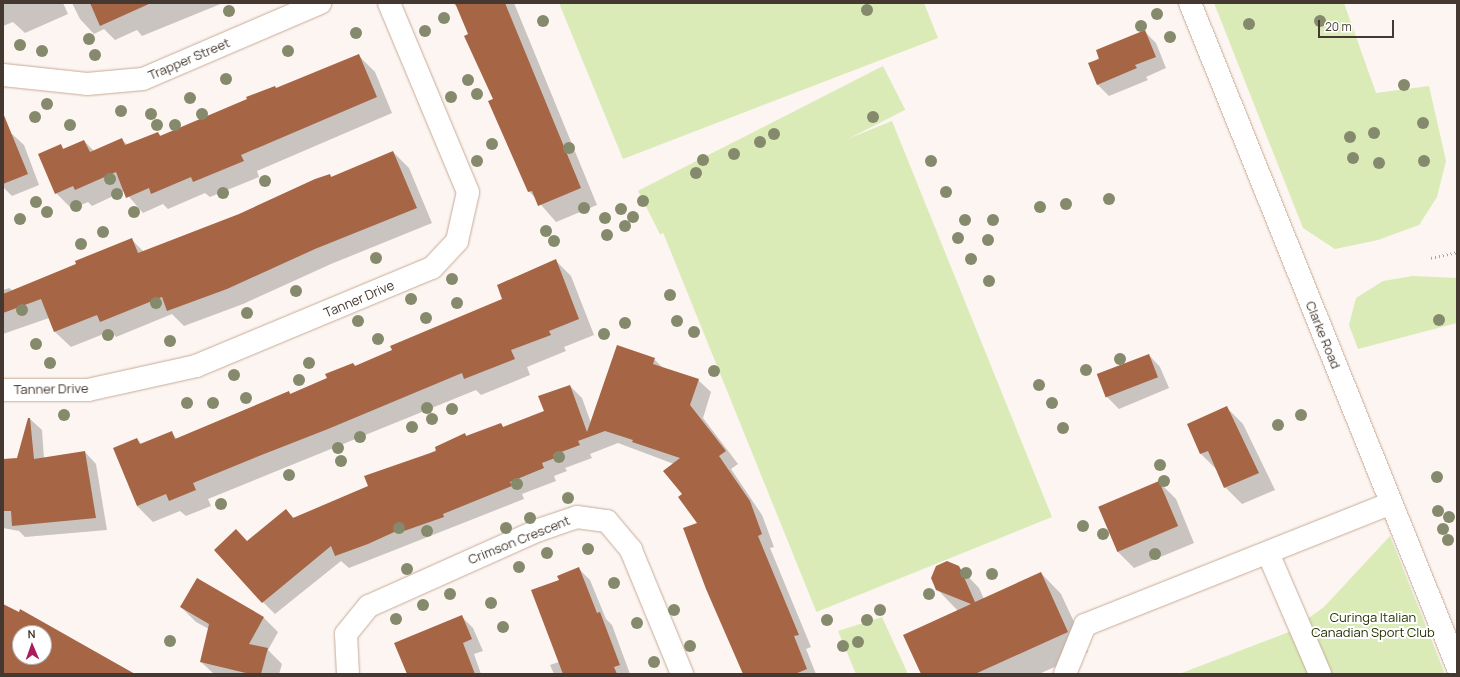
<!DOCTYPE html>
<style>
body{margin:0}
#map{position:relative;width:1460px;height:677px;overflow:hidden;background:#fcf5f1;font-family:Manrope,sans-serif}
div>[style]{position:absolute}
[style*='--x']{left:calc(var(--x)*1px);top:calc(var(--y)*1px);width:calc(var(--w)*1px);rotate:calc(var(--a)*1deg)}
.green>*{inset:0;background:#daebb8;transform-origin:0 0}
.shadow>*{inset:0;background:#0003}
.building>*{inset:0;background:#a66646;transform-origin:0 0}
.path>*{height:2.5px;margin-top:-1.25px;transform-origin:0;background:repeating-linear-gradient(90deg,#aca39d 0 1px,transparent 0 4px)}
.roads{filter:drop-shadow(0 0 1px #c8aa97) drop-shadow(0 0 1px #c8aa97)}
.minor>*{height:22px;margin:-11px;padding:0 11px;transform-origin:11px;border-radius:11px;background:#fff}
.major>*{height:22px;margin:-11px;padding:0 11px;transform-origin:11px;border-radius:11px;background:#fff}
.trees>*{width:12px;height:12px;margin:-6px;border-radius:50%;background:#868a6c}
span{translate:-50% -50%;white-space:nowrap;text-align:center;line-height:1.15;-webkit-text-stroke:4px #fff;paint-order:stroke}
.street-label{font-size:13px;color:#443830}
.park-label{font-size:13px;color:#263300}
.frame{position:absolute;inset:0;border:4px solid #443830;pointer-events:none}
.north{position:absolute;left:12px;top:625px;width:40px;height:40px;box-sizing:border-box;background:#fff;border:1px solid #b4afac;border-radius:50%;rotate:358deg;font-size:11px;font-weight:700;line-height:16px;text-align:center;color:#443830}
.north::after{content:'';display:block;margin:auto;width:14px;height:18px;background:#aa1c5b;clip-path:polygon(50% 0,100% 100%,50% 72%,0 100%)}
.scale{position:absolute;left:1318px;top:20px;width:76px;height:18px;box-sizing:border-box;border:2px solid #443830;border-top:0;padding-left:5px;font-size:12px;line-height:14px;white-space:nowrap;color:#443830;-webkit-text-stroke:3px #fff;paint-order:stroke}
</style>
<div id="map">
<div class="green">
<div style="clip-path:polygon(559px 3px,924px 3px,938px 38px,623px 159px)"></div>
<div style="clip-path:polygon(1214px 3px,1344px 3px,1376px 93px,1429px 86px,1446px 161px,1437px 197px,1419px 225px,1378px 240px,1335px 249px,1303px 228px)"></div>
<div style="left:883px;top:66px;width:49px;height:275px;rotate:63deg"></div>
<div style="left:892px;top:121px;width:427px;height:254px;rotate:68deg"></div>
<div style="clip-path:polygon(1413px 276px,1457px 278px,1457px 323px,1358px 349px,1349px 325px,1356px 298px,1383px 281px)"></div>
<div style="clip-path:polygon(1390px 536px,1445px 674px,1179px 674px,1289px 632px,1324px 607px)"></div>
<div style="clip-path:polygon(882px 617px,908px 674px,856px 674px,838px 631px)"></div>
</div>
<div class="shadow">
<div style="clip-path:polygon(3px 3px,63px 3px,68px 14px,25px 33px,13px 22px,3px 26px)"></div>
<div style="clip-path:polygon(72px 3px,223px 3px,142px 36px,137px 30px,115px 40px,104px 29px,94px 34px,80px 19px)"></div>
<div style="clip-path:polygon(453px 3px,514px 3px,597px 205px,556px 222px,529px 191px,469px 35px,458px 8px)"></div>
<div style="clip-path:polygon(1144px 31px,1156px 43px,1166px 68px,1146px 77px,1148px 80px,1109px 96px,1098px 85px,1089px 64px)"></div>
<div style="clip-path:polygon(359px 56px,375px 72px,392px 113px,257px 171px,259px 177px,210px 197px,205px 193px,168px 209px,163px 204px,143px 213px,124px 191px,92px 206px,88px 202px,72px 209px,56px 193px,39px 155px,60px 145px,64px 149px,84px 141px,94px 151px,122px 140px,128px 145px,158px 133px,161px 136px)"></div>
<div style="clip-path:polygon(12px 134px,24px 145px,39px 185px,12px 196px,3px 187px,3px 137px)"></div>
<div style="clip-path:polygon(393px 152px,409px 168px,432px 223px,331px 264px,243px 304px,184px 326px,172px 314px,116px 337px,111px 331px,71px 347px,55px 332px,49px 318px,3px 334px,3px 290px,9px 288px,13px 291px,132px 240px,144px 252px,239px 215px,330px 175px,332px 178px)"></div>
<div style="clip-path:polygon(555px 260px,571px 276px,594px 335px,564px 347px,566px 351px,527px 367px,530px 375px,481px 395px,476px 390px,208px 499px,211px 506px,186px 516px,180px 511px,153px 522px,137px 506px,137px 439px,142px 445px,172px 433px,177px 439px,288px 392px,291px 394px,328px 378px,353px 364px,356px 366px,393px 351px,504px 299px)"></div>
<div style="clip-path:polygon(1149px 355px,1160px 367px,1169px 388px,1119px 409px,1107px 397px)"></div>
<div style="clip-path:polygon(654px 359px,664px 369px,698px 380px,711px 392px,703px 418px,738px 464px,731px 469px,762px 515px,774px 547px,770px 548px,811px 647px,806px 649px,816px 674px,745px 674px,698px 523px,683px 495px,674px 464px,618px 443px,590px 454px,592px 458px,565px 468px,567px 471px,554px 476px,556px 481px,522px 494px,524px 499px,349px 568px,341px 561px,275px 614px,263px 602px,248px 542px,286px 510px,294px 518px,369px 487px,465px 434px,467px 437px,501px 424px,504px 428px,545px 411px,570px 386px,582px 398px,591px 423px)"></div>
<div style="clip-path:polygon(1227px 408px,1243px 424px,1275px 490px,1242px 504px,1225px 487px,1218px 471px,1201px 454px,1188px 424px)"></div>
<div style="clip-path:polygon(30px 419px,42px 430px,44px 459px,85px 452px,96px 464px,107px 530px,25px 537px,19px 531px,3px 528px,3px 460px,17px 459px)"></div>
<div style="clip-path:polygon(1159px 482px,1176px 499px,1194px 543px,1134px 568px,1117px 551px)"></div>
<div style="clip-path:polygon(959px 567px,979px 588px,984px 599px,1041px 573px,1061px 594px,1088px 652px,1039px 674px,922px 674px,958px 611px,937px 589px)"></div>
<div style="clip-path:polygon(578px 568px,590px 580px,606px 619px,612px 625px,630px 674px,554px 674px,550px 665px,559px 662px,560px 580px)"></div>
<div style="clip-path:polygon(181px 607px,264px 618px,278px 632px,268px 650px,282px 664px,279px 674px,214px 674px,201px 662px,209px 629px,196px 622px)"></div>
<div style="clip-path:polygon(461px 616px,473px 628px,483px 651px,474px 654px,481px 674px,408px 674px)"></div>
</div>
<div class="building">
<div style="clip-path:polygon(90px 3px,151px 3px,100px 26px)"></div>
<div style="clip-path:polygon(455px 3px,505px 3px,581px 188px,538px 206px,532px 191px,528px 192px,488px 101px,493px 99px,464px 36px,468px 34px)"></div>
<div style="clip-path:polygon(1145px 30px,1156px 57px,1135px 65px,1137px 68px,1097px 85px,1088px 63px,1099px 59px,1096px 50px)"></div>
<div style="clip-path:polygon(359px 54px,377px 97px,241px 155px,244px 161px,193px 182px,191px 177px,151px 194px,149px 188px,126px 198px,116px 172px,75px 190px,73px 186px,55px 194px,38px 154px,61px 144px,63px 149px,84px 140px,90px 152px,122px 138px,125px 145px,158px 132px,160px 136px,247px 99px,246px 97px,275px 86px,276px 88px)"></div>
<div style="clip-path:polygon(3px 113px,28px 174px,3px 184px)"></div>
<div style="clip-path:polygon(393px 151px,417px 208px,315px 249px,227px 289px,167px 311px,162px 297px,100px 322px,97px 315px,54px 332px,41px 299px,3px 313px,3px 294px,76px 264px,75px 261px,132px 238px,138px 253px,239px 214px,315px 179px,330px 174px,331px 177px)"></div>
<div style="clip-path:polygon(556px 259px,579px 319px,549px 331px,551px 335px,511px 350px,515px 359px,464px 379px,462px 373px,328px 429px,264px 454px,193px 483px,196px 490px,169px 501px,166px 494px,137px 506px,113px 448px,137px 438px,140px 444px,172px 431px,175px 439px,289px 391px,290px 394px,327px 378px,325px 374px,353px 363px,355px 366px,392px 350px,390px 346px,502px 299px,497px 285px)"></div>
<div style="clip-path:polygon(617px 345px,655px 358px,653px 364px,699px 379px,690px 405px,726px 451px,719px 456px,750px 501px,762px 534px,758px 536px,799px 635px,794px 636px,807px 669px,795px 674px,743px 674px,706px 589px,683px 528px,697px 523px,678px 497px,682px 494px,663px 471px,680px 458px,632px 442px,633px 440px,605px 431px,578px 441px,580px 445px,553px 455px,555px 458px,542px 463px,544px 468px,510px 482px,512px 486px,443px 514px,444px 517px,404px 531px,403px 528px,368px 544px,335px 556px,331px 546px,262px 603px,214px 550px,236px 529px,247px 541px,286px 509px,293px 518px,368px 486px,364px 476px,436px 451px,435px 447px,465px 433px,466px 436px,501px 423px,503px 427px,544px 411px,538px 396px,570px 385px,587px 432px)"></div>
<div style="left:1149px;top:354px;width:25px;height:56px;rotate:69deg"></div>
<div style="clip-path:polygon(1227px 406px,1259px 473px,1224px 488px,1208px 451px,1200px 454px,1187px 424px)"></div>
<div style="clip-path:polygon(28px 418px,30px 418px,34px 459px,85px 451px,96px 518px,12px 526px,11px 511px,3px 511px,3px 459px,17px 458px)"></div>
<div style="left:1159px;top:481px;width:49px;height:66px;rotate:67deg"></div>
<div style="clip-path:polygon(947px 561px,959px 566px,975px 602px,1041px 572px,1068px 632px,975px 674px,921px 674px,903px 635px,971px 604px,936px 590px,931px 578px,936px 566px)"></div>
<div style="clip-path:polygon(579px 567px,597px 613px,600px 612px,620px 665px,614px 667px,617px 674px,563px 674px,531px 590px,559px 580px,557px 576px)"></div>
<div style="clip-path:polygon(197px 578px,264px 617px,249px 644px,268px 648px,261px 674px,250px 674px,200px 662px,209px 624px,180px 607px)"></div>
<div style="clip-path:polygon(evenodd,3px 604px,19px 612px,20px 609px,135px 674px,3px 674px,3px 604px,20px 633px,44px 633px,44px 657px,20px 657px,20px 633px)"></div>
<div style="clip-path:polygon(462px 615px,472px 639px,463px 643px,475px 674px,407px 674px,394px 643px)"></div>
</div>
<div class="path">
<div style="--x:1431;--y:258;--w:27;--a:-13"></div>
</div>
<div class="roads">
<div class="minor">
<div style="--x:3;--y:75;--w:84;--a:6.1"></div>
<div style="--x:87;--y:84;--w:56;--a:-5.1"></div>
<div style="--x:143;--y:79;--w:193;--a:-23.2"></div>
<div style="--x:3;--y:390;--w:85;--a:0"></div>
<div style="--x:88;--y:390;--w:111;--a:-12.5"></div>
<div style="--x:196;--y:366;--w:256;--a:-22.6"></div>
<div style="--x:432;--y:268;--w:37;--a:-47"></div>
<div style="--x:457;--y:241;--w:50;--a:-77.3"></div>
<div style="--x:468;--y:192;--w:205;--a:-112.7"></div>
<div style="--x:1268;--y:553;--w:132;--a:66.7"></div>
<div style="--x:348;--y:674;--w:40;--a:-92.9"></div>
<div style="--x:346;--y:634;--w:36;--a:-51"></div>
<div style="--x:369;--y:606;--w:186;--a:-24.1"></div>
<div style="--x:539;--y:530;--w:40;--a:-18.9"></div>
<div style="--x:577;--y:517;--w:30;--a:8"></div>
<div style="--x:607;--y:521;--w:38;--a:50"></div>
<div style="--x:631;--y:550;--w:134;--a:67.6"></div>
<div style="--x:1065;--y:674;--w:53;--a:-67.8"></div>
<div style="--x:1085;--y:625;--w:329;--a:-21.7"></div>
</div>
<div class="major">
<div style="--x:1190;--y:3;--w:715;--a:68.06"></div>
</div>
</div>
<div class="trees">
<div style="left:867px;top:10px"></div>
<div style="left:229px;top:11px"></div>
<div style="left:1157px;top:14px"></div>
<div style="left:444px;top:18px"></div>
<div style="left:543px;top:21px"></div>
<div style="left:1320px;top:21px"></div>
<div style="left:1249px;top:24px"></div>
<div style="left:1141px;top:26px"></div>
<div style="left:425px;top:31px"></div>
<div style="left:356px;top:33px"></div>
<div style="left:1170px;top:37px"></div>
<div style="left:89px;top:39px"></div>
<div style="left:20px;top:45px"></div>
<div style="left:42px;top:51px"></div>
<div style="left:288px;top:51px"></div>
<div style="left:95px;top:55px"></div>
<div style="left:226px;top:79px"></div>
<div style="left:468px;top:80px"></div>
<div style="left:1404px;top:85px"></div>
<div style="left:477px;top:94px"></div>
<div style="left:451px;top:97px"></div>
<div style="left:190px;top:98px"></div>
<div style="left:47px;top:104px"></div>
<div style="left:121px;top:111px"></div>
<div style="left:151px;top:114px"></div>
<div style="left:202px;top:114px"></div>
<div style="left:35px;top:117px"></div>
<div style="left:873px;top:117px"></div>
<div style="left:1423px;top:123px"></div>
<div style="left:70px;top:125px"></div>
<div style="left:157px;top:125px"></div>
<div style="left:175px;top:125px"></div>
<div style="left:1374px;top:133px"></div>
<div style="left:774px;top:134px"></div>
<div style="left:1350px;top:137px"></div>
<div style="left:760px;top:142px"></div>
<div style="left:492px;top:144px"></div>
<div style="left:569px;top:148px"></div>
<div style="left:734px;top:154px"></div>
<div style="left:1353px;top:158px"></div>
<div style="left:703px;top:160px"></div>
<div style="left:477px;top:161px"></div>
<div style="left:931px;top:161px"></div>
<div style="left:1424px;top:161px"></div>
<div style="left:1379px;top:163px"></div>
<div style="left:696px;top:173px"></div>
<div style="left:110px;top:179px"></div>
<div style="left:265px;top:181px"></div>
<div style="left:946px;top:192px"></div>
<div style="left:223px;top:193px"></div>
<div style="left:117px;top:194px"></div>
<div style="left:1109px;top:199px"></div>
<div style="left:643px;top:201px"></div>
<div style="left:36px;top:202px"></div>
<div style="left:1066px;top:204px"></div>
<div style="left:76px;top:206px"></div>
<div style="left:1040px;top:207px"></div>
<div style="left:584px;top:208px"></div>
<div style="left:621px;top:209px"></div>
<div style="left:47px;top:212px"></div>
<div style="left:134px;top:212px"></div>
<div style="left:633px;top:217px"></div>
<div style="left:605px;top:218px"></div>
<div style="left:20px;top:219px"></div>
<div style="left:965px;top:220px"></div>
<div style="left:993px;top:220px"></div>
<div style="left:625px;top:226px"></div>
<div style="left:546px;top:231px"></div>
<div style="left:103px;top:232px"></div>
<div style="left:607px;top:235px"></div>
<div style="left:958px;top:238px"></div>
<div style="left:988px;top:240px"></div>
<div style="left:554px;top:241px"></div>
<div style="left:81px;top:244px"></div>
<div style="left:376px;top:258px"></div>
<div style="left:971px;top:259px"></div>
<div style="left:452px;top:279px"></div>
<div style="left:989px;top:281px"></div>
<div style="left:296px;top:291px"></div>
<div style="left:670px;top:295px"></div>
<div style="left:411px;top:299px"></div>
<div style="left:156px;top:303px"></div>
<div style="left:457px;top:303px"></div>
<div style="left:22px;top:310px"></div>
<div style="left:247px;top:313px"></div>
<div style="left:426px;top:318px"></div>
<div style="left:1439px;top:320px"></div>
<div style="left:358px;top:321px"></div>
<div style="left:677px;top:321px"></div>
<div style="left:625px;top:323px"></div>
<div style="left:694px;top:332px"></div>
<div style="left:604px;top:334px"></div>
<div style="left:108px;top:335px"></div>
<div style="left:378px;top:339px"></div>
<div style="left:170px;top:341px"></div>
<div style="left:36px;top:344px"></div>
<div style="left:1120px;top:359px"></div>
<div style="left:50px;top:363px"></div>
<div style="left:309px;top:363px"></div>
<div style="left:1086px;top:370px"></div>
<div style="left:714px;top:371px"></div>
<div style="left:234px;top:375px"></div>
<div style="left:299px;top:380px"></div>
<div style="left:1039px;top:385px"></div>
<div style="left:246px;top:398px"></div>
<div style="left:187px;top:403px"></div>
<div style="left:213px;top:403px"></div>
<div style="left:1052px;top:403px"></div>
<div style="left:427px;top:408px"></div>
<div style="left:452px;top:409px"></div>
<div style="left:64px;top:415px"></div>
<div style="left:1301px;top:415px"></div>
<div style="left:432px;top:419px"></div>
<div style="left:1278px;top:425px"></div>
<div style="left:412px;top:427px"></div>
<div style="left:1063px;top:428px"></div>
<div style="left:360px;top:437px"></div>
<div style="left:338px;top:448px"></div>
<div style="left:559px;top:457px"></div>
<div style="left:341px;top:461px"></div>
<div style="left:1160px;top:465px"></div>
<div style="left:289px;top:475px"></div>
<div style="left:1437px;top:477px"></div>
<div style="left:1164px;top:481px"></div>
<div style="left:517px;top:484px"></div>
<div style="left:568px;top:498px"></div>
<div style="left:221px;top:504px"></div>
<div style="left:1438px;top:511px"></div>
<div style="left:1449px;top:517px"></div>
<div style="left:530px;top:518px"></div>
<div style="left:1083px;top:526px"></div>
<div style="left:399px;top:528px"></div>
<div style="left:506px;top:528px"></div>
<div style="left:1443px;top:529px"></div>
<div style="left:427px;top:531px"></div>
<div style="left:1103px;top:534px"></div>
<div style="left:1448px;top:540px"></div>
<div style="left:588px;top:549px"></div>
<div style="left:547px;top:553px"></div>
<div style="left:1155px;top:554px"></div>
<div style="left:519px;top:567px"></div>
<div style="left:407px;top:569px"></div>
<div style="left:966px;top:573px"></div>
<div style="left:992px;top:574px"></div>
<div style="left:614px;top:583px"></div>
<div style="left:450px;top:594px"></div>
<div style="left:929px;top:594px"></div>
<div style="left:491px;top:603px"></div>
<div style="left:423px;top:605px"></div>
<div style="left:674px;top:610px"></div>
<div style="left:880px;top:610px"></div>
<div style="left:396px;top:619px"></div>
<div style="left:827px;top:620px"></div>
<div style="left:867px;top:620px"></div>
<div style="left:637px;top:623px"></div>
<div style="left:503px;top:627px"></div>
<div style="left:170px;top:641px"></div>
<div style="left:858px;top:642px"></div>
<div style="left:690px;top:646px"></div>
<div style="left:843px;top:646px"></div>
<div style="left:654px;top:662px"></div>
</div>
<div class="street-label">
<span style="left:189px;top:59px;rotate:-23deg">Trapper Street</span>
<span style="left:359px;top:299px;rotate:-23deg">Tanner Drive</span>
<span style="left:1323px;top:335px;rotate:68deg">Clarke Road</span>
<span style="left:51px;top:389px;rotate:-1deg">Tanner Drive</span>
<span style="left:519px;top:540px;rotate:-22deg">Crimson Crescent</span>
</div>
<div class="park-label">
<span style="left:1373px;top:625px">Curinga Italian<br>Canadian Sport Club</span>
</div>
<div class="frame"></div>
<div class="north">N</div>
<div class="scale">20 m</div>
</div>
